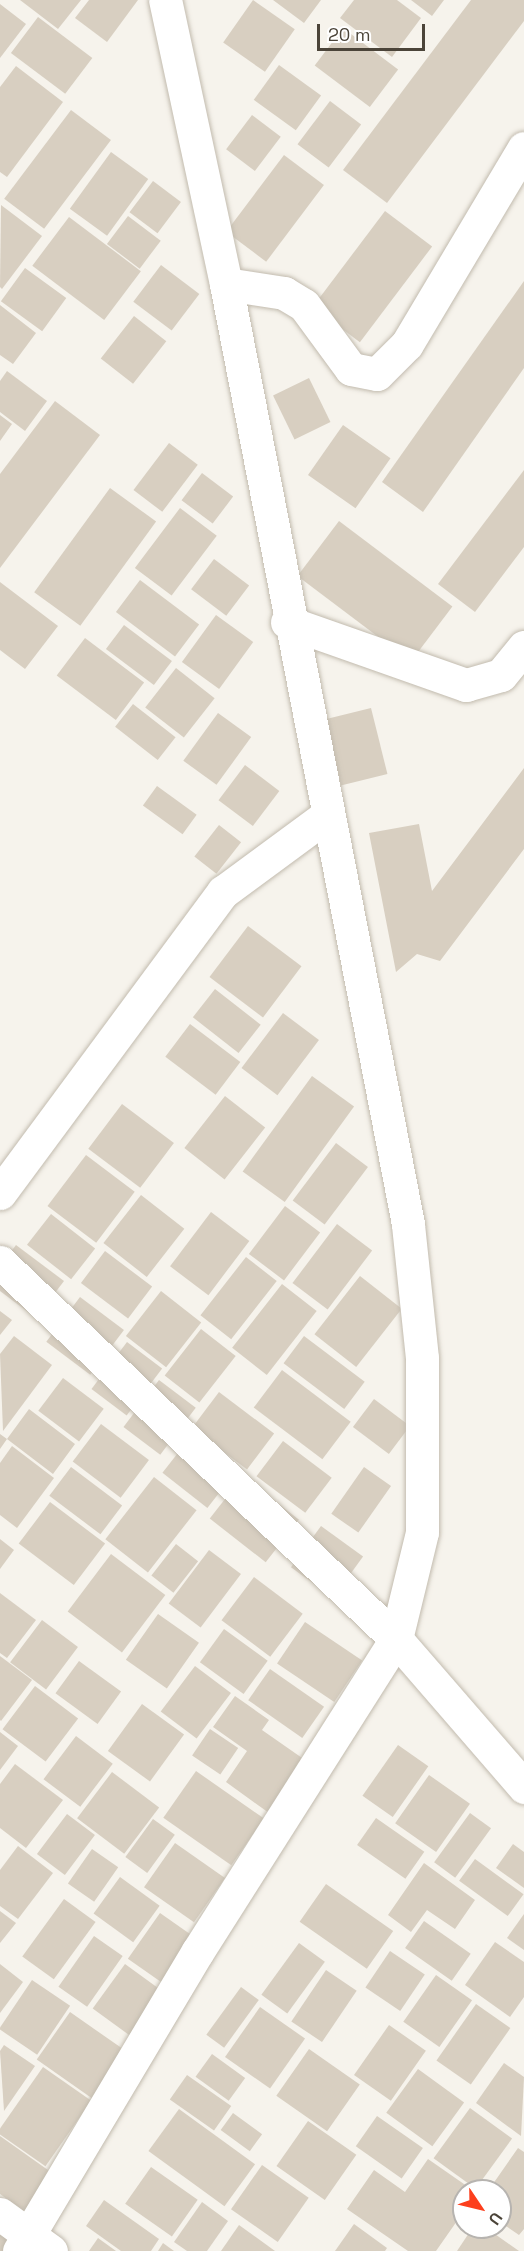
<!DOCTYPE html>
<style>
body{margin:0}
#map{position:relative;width:524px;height:2251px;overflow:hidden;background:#f6f3ec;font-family:"Space Grotesk",sans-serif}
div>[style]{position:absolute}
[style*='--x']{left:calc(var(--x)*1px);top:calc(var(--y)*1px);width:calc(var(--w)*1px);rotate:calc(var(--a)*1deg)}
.building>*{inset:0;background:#d8cfc1;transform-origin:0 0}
.roads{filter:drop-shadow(0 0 2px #c2bbae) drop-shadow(0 0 2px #c2bbae)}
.minor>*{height:33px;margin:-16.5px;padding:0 16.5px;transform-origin:16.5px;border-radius:16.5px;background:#fff}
span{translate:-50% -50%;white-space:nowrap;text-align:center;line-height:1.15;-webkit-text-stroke:4.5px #fff;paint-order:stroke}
.north{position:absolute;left:452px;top:2179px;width:60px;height:60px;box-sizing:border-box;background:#fff;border:2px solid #b7b4b0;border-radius:50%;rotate:125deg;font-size:16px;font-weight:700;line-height:24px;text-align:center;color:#4b4439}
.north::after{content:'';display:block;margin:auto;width:21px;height:27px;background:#fc3f1d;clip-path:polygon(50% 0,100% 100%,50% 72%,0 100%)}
.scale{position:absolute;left:317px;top:24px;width:108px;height:27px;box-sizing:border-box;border:3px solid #4b4439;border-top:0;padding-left:8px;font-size:18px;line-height:21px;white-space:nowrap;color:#4b4439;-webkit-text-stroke:4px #fff;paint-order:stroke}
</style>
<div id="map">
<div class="building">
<div style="clip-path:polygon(20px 0,81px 0,58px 29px)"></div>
<div style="clip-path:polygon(89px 0,138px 0,107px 42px,75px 18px)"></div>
<div style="left:253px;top:0;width:51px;height:52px;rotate:35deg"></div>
<div style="clip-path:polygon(273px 0,321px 0,304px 23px)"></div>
<div style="clip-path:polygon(354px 0,397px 0,421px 18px,392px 57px,340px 18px)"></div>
<div style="clip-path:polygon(411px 0,444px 0,432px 16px)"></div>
<div style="clip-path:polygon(471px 0,524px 0,524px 21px,387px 203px,343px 170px)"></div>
<div style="clip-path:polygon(0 4px,26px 24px,0 58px)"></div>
<div style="left:38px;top:17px;width:68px;height:45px;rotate:37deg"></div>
<div style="left:343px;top:28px;width:69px;height:47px;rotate:37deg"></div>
<div style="left:279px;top:65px;width:52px;height:43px;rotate:36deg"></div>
<div style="clip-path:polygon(16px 66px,63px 102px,7px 177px,0 172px,0 87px)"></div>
<div style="left:330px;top:101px;width:39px;height:54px;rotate:37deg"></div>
<div style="left:71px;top:110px;width:50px;height:111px;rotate:37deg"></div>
<div style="left:252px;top:115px;width:36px;height:43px;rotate:37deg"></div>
<div style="left:111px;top:152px;width:46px;height:70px;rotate:36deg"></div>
<div style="left:284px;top:155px;width:50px;height:96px;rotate:37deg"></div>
<div style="left:153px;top:181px;width:35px;height:39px;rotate:37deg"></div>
<div style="clip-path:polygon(1px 205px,42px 236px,2px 289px,0 287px)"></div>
<div style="left:385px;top:211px;width:59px;height:120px;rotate:37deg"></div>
<div style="left:128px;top:216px;width:41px;height:35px;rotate:37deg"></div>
<div style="left:69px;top:217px;width:90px;height:61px;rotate:37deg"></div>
<div style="left:161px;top:265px;width:48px;height:46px;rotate:37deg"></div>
<div style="left:25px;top:268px;width:51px;height:41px;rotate:36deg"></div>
<div style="clip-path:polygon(524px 281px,524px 368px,423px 512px,382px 482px)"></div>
<div style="clip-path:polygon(0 305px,36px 333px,13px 364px,0 355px)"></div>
<div style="left:134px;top:316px;width:41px;height:54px;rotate:38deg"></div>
<div style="clip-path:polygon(7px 371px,47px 401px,25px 431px,0 412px,0 381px)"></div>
<div style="left:309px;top:378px;width:49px;height:40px;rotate:64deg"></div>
<div style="clip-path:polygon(55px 401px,100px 435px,0 568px,0 474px)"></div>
<div style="clip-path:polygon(0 415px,12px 424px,0 441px)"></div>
<div style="left:343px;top:425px;width:58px;height:61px;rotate:35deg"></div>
<div style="left:169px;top:443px;width:36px;height:59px;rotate:37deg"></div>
<div style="clip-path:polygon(524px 470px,524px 547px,475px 612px,438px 584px)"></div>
<div style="left:202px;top:473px;width:39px;height:34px;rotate:37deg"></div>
<div style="left:110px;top:488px;width:57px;height:129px;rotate:36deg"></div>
<div style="left:180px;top:508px;width:46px;height:75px;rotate:37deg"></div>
<div style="left:339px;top:521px;width:142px;height:69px;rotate:37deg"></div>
<div style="left:214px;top:559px;width:44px;height:38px;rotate:37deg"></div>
<div style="left:140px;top:580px;width:74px;height:40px;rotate:37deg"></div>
<div style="clip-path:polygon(0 582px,58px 626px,25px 669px,0 650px)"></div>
<div style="left:216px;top:615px;width:46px;height:58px;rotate:36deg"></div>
<div style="left:124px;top:625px;width:60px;height:30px;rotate:37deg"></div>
<div style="left:85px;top:638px;width:74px;height:47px;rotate:37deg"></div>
<div style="left:176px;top:668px;width:49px;height:50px;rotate:38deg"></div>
<div style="left:133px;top:704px;width:54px;height:29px;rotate:38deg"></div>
<div style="left:371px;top:708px;width:68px;height:48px;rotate:76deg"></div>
<div style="left:218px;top:713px;width:41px;height:59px;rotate:36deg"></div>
<div style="left:245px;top:765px;width:43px;height:44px;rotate:37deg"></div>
<div style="clip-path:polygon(524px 768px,524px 849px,440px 961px,417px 954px,396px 972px,369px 833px,419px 824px,432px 891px)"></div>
<div style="left:157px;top:786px;width:49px;height:24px;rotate:36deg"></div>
<div style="left:219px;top:825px;width:28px;height:40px;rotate:38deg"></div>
<div style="left:248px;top:926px;width:67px;height:64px;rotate:37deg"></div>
<div style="left:215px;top:989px;width:58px;height:36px;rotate:38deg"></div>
<div style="left:283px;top:1013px;width:45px;height:69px;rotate:37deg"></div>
<div style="left:190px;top:1024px;width:63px;height:41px;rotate:37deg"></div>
<div style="left:312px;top:1076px;width:52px;height:118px;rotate:36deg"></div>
<div style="left:225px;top:1096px;width:51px;height:66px;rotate:38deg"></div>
<div style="left:122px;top:1104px;width:65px;height:56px;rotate:37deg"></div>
<div style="left:336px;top:1143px;width:40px;height:72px;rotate:37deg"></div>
<div style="left:86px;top:1155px;width:61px;height:64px;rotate:37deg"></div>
<div style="left:141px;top:1195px;width:55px;height:61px;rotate:38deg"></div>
<div style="left:285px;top:1206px;width:44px;height:60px;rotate:37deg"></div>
<div style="left:211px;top:1212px;width:48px;height:68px;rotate:37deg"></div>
<div style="left:51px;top:1214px;width:56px;height:39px;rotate:38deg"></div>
<div style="left:337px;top:1224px;width:44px;height:74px;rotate:37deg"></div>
<div style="clip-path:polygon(16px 1245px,64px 1281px,36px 1318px,0 1291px,0 1266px)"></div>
<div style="left:105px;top:1251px;width:59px;height:40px;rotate:37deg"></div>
<div style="left:246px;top:1257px;width:39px;height:74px;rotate:38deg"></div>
<div style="left:360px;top:1276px;width:53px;height:74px;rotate:38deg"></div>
<div style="left:282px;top:1284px;width:44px;height:81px;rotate:38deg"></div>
<div style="left:161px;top:1291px;width:51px;height:57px;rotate:38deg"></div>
<div style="left:80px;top:1297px;width:55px;height:56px;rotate:37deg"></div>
<div style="clip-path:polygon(0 1311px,12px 1320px,0 1335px)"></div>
<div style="left:201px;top:1329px;width:44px;height:59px;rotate:38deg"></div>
<div style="clip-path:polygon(14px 1336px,52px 1365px,3px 1431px,0 1354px)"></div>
<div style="left:304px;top:1336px;width:76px;height:34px;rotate:37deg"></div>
<div style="left:127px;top:1342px;width:44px;height:59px;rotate:37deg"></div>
<div style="left:282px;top:1370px;width:86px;height:47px;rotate:37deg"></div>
<div style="left:63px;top:1378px;width:51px;height:41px;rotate:37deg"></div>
<div style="left:159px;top:1380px;width:46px;height:59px;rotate:37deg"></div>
<div style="left:219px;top:1392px;width:69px;height:45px;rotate:37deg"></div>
<div style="left:374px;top:1399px;width:45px;height:35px;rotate:37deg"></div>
<div style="clip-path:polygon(29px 1409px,75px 1444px,53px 1474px,7px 1439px,0 1449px,0 1434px,7px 1439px)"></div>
<div style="left:101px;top:1424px;width:60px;height:47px;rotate:37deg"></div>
<div style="left:192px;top:1435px;width:57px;height:48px;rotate:38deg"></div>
<div style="left:283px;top:1441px;width:61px;height:44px;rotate:37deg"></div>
<div style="clip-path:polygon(12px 1446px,54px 1478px,17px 1528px,0 1515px,0 1463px)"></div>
<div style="left:71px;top:1467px;width:64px;height:36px;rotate:37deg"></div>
<div style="left:364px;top:1467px;width:33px;height:57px;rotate:35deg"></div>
<div style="left:243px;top:1476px;width:71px;height:54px;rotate:38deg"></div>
<div style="left:154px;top:1477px;width:54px;height:79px;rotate:38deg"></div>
<div style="left:50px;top:1502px;width:69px;height:52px;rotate:37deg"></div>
<div style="left:321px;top:1526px;width:52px;height:51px;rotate:36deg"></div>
<div style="clip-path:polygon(0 1539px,14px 1550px,0 1569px)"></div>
<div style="left:176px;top:1544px;width:28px;height:40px;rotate:38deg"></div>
<div style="left:209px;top:1550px;width:40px;height:67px;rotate:37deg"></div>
<div style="left:111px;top:1554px;width:68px;height:72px;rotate:37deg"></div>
<div style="left:254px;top:1577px;width:61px;height:54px;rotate:37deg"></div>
<div style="clip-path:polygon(0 1593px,36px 1620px,7px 1658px,0 1653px)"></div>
<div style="left:158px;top:1614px;width:50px;height:56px;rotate:35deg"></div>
<div style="left:42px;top:1620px;width:45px;height:53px;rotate:37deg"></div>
<div style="left:305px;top:1622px;width:69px;height:50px;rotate:34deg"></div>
<div style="left:224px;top:1629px;width:54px;height:41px;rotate:36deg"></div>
<div style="clip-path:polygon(0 1656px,32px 1680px,1px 1721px,0 1720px)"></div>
<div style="left:79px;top:1661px;width:52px;height:40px;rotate:36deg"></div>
<div style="left:195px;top:1666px;width:45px;height:57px;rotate:37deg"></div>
<div style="left:270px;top:1669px;width:66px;height:38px;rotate:35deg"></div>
<div style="left:35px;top:1686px;width:54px;height:54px;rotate:37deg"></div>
<div style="clip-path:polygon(235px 1696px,269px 1720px,262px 1730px,305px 1760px,269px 1813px,226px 1782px,247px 1751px,213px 1727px)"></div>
<div style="left:142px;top:1704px;width:52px;height:58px;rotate:36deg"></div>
<div style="left:210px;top:1729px;width:34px;height:32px;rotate:34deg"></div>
<div style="clip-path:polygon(0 1732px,18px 1746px,0 1770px)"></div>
<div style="left:76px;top:1736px;width:46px;height:54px;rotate:37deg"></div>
<div style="left:398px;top:1745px;width:37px;height:62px;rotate:35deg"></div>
<div style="clip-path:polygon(15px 1764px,63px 1800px,26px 1848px,0 1828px,0 1784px)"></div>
<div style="left:196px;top:1771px;width:83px;height:57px;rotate:35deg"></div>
<div style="left:112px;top:1772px;width:59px;height:58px;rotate:37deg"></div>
<div style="left:429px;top:1775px;width:50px;height:59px;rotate:35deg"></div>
<div style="left:470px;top:1813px;width:26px;height:61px;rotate:36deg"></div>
<div style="left:67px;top:1814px;width:35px;height:50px;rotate:37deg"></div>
<div style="left:376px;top:1818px;width:59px;height:33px;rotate:35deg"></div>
<div style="left:153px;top:1819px;width:27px;height:47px;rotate:36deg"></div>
<div style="left:175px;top:1843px;width:61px;height:54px;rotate:35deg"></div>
<div style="clip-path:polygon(513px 1844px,524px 1852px,524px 1888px,496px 1868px)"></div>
<div style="clip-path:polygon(18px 1846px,53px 1873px,18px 1919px,0 1906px,0 1870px)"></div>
<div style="left:92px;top:1849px;width:32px;height:42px;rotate:35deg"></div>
<div style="left:475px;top:1859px;width:60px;height:27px;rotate:36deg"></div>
<div style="clip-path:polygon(424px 1863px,475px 1900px,455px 1929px,427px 1910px,411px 1932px,388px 1915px)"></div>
<div style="left:120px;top:1877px;width:49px;height:45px;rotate:36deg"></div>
<div style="left:326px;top:1884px;width:82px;height:46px;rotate:35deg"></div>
<div style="left:64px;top:1899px;width:39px;height:71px;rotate:36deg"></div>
<div style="clip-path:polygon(0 1911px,16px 1923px,0 1943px)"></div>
<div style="left:160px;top:1913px;width:47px;height:56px;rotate:35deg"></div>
<div style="clip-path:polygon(524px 1914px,524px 1950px,507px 1938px)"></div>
<div style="left:424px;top:1921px;width:57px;height:33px;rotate:35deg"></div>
<div style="left:94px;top:1936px;width:35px;height:62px;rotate:35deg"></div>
<div style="clip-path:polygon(495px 1942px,524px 1962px,524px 1997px,510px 2017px,465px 1985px)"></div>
<div style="left:299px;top:1943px;width:32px;height:64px;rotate:36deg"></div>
<div style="left:390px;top:1951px;width:42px;height:44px;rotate:34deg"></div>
<div style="clip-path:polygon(0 1964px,23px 1982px,0 2013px)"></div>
<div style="left:125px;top:1964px;width:48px;height:55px;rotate:36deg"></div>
<div style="left:326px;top:1970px;width:37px;height:62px;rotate:34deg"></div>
<div style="left:436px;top:1975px;width:44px;height:57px;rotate:35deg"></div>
<div style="left:32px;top:1980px;width:46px;height:59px;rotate:34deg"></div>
<div style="left:241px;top:1987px;width:22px;height:59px;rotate:36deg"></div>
<div style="left:476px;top:2004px;width:42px;height:69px;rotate:35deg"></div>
<div style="left:260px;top:2007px;width:55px;height:61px;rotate:35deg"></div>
<div style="left:70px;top:2012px;width:73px;height:58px;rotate:35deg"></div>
<div style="left:389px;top:2025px;width:45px;height:61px;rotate:35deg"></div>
<div style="clip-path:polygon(4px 2045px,35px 2066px,4px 2111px,0 2051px)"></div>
<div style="left:309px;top:2049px;width:62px;height:57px;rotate:35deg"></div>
<div style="left:212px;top:2054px;width:41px;height:28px;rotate:36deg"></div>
<div style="clip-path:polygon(504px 2063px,524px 2077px,521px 2136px,476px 2103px)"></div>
<div style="left:43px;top:2067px;width:59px;height:80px;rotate:35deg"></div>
<div style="left:418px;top:2069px;width:57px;height:54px;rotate:36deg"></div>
<div style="left:187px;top:2075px;width:54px;height:30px;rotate:35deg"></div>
<div style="left:470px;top:2108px;width:52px;height:62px;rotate:36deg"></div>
<div style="left:179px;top:2109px;width:94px;height:52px;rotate:36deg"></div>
<div style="left:233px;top:2113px;width:36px;height:21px;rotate:36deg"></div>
<div style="left:377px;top:2116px;width:56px;height:37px;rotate:35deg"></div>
<div style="left:308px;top:2121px;width:59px;height:55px;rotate:35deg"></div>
<div style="clip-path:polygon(0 2136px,55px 2175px,28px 2214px,0 2194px)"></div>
<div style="clip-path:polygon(518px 2148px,524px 2152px,524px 2229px,519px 2235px,500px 2222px,500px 2191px,488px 2191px)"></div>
<div style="clip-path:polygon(428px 2159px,474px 2191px,464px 2191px,464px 2211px,436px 2251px,408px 2251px,347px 2209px,374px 2170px,405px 2192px)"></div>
<div style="left:262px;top:2165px;width:57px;height:54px;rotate:35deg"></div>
<div style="left:151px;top:2167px;width:57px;height:45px;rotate:35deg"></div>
<div style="clip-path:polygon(104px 2200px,159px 2239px,151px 2251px,121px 2251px,86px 2226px)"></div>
<div style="clip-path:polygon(202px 2202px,228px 2221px,207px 2251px,187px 2251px,174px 2242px)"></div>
<div style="clip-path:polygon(354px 2224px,387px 2248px,385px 2251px,335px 2251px)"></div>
<div style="clip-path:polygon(239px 2225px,275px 2251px,221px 2251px)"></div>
<div style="clip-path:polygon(473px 2227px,485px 2227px,519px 2251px,457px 2251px)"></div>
<div style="clip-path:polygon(0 2228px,14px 2238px,4px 2251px,0 2251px)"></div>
<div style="clip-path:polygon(98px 2238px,116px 2251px,89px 2251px)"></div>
<div style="clip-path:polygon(163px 2243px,174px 2251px,158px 2251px)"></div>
</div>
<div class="roads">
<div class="minor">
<div style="--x:226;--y:284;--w:59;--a:8.8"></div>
<div style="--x:284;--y:293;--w:23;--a:31"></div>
<div style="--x:304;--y:305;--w:79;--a:53.7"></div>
<div style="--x:351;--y:369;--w:26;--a:11"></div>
<div style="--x:377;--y:374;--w:42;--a:-45"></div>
<div style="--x:407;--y:344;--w:228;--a:-59.2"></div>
<div style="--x:287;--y:622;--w:190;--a:19.4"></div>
<div style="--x:466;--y:685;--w:36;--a:-16"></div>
<div style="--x:501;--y:675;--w:36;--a:-51"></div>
<div style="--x:0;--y:1193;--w:375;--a:-53.5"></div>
<div style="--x:223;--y:892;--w:128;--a:-36.4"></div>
<div style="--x:0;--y:1262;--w:547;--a:43.59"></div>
<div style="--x:396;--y:1639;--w:196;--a:49.1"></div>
<div style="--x:0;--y:2214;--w:63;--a:36"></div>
<div style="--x:19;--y:2251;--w:349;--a:-59.2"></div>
<div style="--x:198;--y:1951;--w:370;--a:-57.6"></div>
<div style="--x:396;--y:1639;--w:110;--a:-76.3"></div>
<div style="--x:422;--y:1532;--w:174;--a:-90"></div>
<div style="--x:422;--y:1358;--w:135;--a:-96"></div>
<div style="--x:408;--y:1224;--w:957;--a:-100.96"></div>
<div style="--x:226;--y:284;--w:290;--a:-102.1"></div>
</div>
</div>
<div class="north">U</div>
<div class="scale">20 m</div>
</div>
